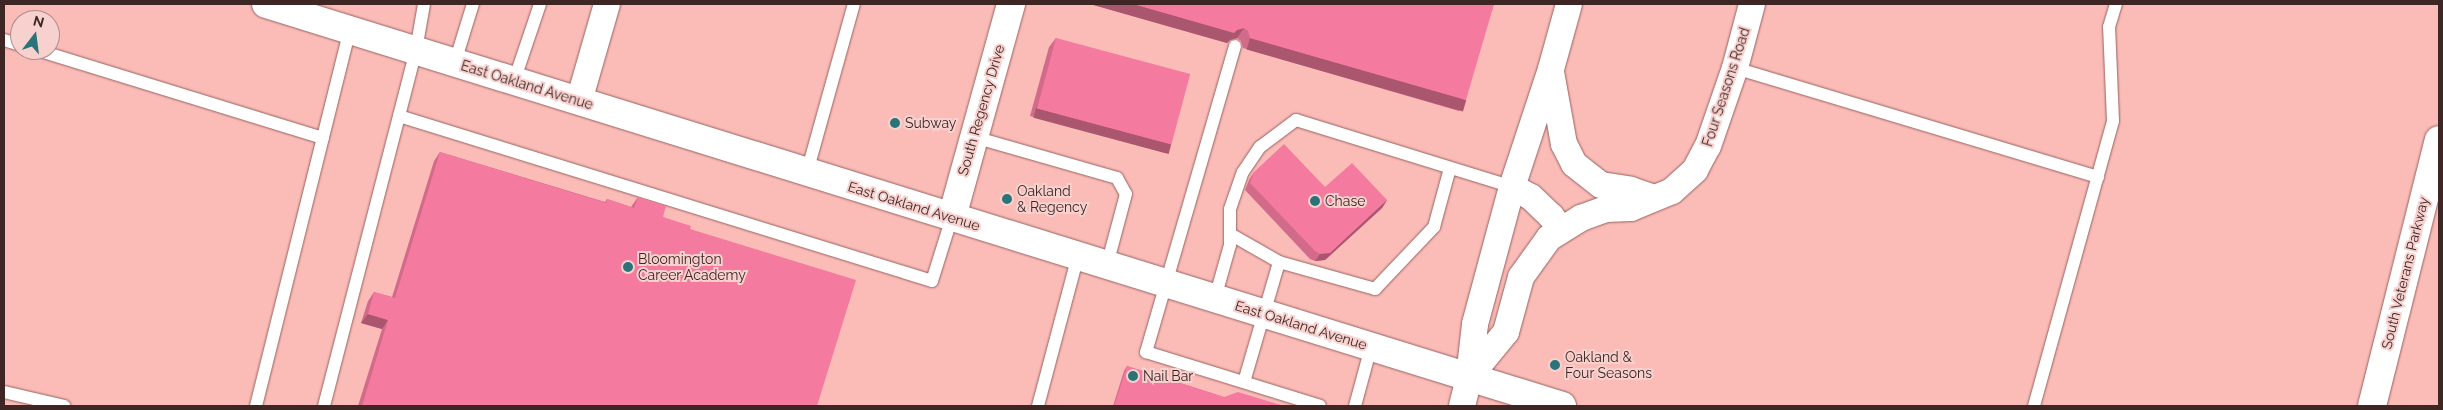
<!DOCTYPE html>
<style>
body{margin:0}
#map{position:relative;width:2443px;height:410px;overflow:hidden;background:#fbbcb8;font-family:Raleway,sans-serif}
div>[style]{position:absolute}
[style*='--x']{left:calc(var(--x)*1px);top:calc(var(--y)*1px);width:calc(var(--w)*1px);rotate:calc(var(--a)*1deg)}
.roads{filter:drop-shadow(0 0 1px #99625f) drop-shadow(0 0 1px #99625f)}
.lane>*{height:12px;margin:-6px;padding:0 6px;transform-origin:6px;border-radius:6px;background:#fff}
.street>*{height:26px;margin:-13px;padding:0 13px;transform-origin:13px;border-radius:13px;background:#fff}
.secondary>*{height:28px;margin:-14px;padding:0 14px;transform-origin:14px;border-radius:14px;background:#fff}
.highway>*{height:28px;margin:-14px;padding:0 14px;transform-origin:14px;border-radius:14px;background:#fff}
.wall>*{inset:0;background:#d26a89}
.shaded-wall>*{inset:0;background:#ab566f;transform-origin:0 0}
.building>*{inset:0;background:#f47b9f;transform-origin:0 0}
.dots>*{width:14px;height:14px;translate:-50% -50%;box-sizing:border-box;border:2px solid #f7d1ce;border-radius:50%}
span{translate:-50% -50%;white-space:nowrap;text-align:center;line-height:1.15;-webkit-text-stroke:4px #f7d1ce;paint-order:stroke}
.street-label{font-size:14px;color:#3e2625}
.poi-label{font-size:14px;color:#3e2625}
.left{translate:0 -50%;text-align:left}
.frame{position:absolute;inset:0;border:5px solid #3e2625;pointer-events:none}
.north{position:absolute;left:10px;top:10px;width:50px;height:50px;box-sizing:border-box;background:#f7d1ce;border:1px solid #ad8d8a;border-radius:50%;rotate:15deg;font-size:14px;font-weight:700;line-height:20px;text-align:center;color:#3e2625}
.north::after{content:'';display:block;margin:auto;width:18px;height:22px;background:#297379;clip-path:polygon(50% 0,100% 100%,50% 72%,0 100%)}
</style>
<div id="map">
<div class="roads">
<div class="lane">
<div style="--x:4;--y:40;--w:17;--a:17"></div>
<div style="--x:1235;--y:46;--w:319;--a:106.2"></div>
<div style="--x:1146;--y:352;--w:182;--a:17.2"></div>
<div style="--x:37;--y:50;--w:299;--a:17.1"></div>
<div style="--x:455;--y:62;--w:61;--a:-72.8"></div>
<div style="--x:1735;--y:68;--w:379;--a:16.7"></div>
<div style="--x:514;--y:81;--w:81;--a:-71.3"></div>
<div style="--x:399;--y:116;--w:558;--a:17.2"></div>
<div style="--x:932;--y:281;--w:67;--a:-72.6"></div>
<div style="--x:974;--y:137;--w:149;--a:16"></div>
<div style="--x:1117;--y:178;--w:18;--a:61"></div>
<div style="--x:1126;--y:194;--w:73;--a:105"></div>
<div style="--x:807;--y:172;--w:174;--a:-74.4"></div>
<div style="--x:1230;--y:234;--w:56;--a:29.7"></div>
<div style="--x:1279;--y:262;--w:100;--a:15.7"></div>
<div style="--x:1375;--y:289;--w:86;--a:-46.4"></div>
<div style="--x:1434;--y:227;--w:61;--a:-74.8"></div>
<div style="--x:1215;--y:298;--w:55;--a:-74.2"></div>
<div style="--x:1230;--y:245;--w:36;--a:-90"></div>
<div style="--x:1230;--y:209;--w:39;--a:-71"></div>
<div style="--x:1243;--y:172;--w:30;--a:-56"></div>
<div style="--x:1260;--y:147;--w:45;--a:-36.9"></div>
<div style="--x:1296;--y:120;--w:226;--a:17.2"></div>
<div style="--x:1244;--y:382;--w:125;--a:-73.7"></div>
<div style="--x:4;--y:392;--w:62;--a:13.1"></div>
<div style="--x:256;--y:406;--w:388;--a:-76"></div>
<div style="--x:324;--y:406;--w:368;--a:-75.5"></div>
<div style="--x:416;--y:50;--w:47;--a:-80.1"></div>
<div style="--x:1038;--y:406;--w:155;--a:-75.1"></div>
<div style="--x:1355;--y:406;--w:61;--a:-74.8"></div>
<div style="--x:2034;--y:406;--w:296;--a:-74.5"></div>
<div style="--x:2113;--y:121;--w:94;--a:-92.4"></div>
<div style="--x:2109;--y:27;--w:24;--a:-73"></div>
</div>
<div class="street">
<div style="--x:1551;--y:72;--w:73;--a:79.8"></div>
<div style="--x:1564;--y:144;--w:22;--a:63"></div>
<div style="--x:1574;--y:164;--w:34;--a:38"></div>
<div style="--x:1601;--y:185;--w:30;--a:9"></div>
<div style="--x:1631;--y:190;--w:24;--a:19"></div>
<div style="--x:579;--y:101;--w:101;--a:-73.9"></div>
<div style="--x:1512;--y:187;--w:21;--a:28"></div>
<div style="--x:1531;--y:197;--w:28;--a:44"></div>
<div style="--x:1551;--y:216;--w:17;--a:54"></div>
<div style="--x:1469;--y:377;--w:58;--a:-50.6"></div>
<div style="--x:1506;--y:332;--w:57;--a:-74.7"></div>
<div style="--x:1521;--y:277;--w:48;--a:-54.3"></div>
<div style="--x:1549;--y:238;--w:38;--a:-32"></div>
<div style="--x:1581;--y:218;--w:27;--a:-20"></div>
<div style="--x:1606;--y:209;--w:25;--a:-2"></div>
<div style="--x:1631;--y:208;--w:44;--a:-22.5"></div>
<div style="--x:1672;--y:191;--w:31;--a:-42"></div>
<div style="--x:1695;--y:170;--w:27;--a:-62"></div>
<div style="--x:1708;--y:146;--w:83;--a:-70.9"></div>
<div style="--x:1735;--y:68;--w:66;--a:-75.1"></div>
<div style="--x:1462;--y:406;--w:30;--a:-76"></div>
<div style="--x:1469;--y:377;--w:53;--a:-83.5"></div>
<div style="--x:1475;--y:324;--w:142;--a:-74.9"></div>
<div style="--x:1512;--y:187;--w:124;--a:-71.7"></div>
<div style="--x:1551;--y:69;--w:67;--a:-74.5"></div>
</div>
<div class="secondary">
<div style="--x:266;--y:4;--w:1357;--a:17.23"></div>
<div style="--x:952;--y:217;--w:221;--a:-74.5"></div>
</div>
<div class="highway">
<div style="--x:2372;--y:406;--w:274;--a:-75.9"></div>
</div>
</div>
<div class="wall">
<div style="clip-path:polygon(1090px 4px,1494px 4px,1459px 111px,1243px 48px,1241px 41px,1237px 38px,1230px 40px,1227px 43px)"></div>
<div style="clip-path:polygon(1056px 38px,1171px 144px,1165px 153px,1030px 116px,1049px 47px)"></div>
<div style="clip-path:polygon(440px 152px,605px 202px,607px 199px,631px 207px,638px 197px,663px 217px,690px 229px,817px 406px,358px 406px,382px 329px,361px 323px,368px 301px,374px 292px,392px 297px,434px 161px)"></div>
<div style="clip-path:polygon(1254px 172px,1325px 187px,1387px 200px,1382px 208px,1325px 260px,1315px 261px,1310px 259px,1245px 190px,1249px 180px)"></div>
<div style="clip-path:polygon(1127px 366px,1224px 397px,1284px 406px,1113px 406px,1124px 371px)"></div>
</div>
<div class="shaded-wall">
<div style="clip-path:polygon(1090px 4px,1133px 4px,1237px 30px,1244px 28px,1237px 38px,1230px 40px,1227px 43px)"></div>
<div style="left:1250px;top:38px;width:225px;height:12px;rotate:16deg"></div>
<div style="left:1036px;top:108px;width:140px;height:10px;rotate:15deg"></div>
<div style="clip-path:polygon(1387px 200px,1382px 208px,1325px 260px,1315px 261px,1320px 254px)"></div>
<div style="clip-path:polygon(368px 314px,388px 320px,382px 329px,361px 323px)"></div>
</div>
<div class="building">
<div style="clip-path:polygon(1133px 4px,1494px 4px,1466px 100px,1250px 38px,1248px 31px,1244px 28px,1237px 30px,1234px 33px)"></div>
<div style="left:1056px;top:38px;width:139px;height:73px;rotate:15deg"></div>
<div style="clip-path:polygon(1284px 144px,1325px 187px,1352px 163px,1387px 200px,1330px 253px,1320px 254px,1315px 251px,1250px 183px,1254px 172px)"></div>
<div style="clip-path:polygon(440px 152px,606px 203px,607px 199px,634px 208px,638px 197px,666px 206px,663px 217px,691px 226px,690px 229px,856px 280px,817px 406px,362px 406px,388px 320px,368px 314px,374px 292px,395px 298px)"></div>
<div style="clip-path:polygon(1127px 366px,1224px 397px,1238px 392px,1284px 406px,1114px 406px)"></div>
</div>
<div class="dots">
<div style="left:895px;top:123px;background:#297379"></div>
<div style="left:1007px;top:199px;background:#297379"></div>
<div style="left:1315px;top:201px;background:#297379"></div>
<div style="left:628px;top:267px;background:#297379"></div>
<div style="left:1555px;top:365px;background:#297379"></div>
<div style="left:1133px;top:376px;background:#297379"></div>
</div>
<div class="street-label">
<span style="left:527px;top:85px;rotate:17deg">East Oakland Avenue</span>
<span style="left:1726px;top:87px;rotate:-72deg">Four Seasons Road</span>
<span style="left:981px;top:110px;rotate:-74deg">South Regency Drive</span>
<span style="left:914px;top:206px;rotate:17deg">East Oakland Avenue</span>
<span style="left:2405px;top:273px;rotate:-76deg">South Veterans Parkway</span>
<span style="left:1301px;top:325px;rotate:17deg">East Oakland Avenue</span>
</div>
<div class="poi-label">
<span class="left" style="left:905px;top:123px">Subway</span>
<span class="left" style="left:1017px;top:199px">Oakland<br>&amp; Regency</span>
<span class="left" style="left:1325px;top:201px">Chase</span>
<span class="left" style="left:638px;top:267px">Bloomington<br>Career Academy</span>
<span class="left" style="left:1565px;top:365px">Oakland &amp;<br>Four Seasons</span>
<span class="left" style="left:1143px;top:376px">Nail Bar</span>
</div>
<div class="frame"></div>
<div class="north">N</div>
</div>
